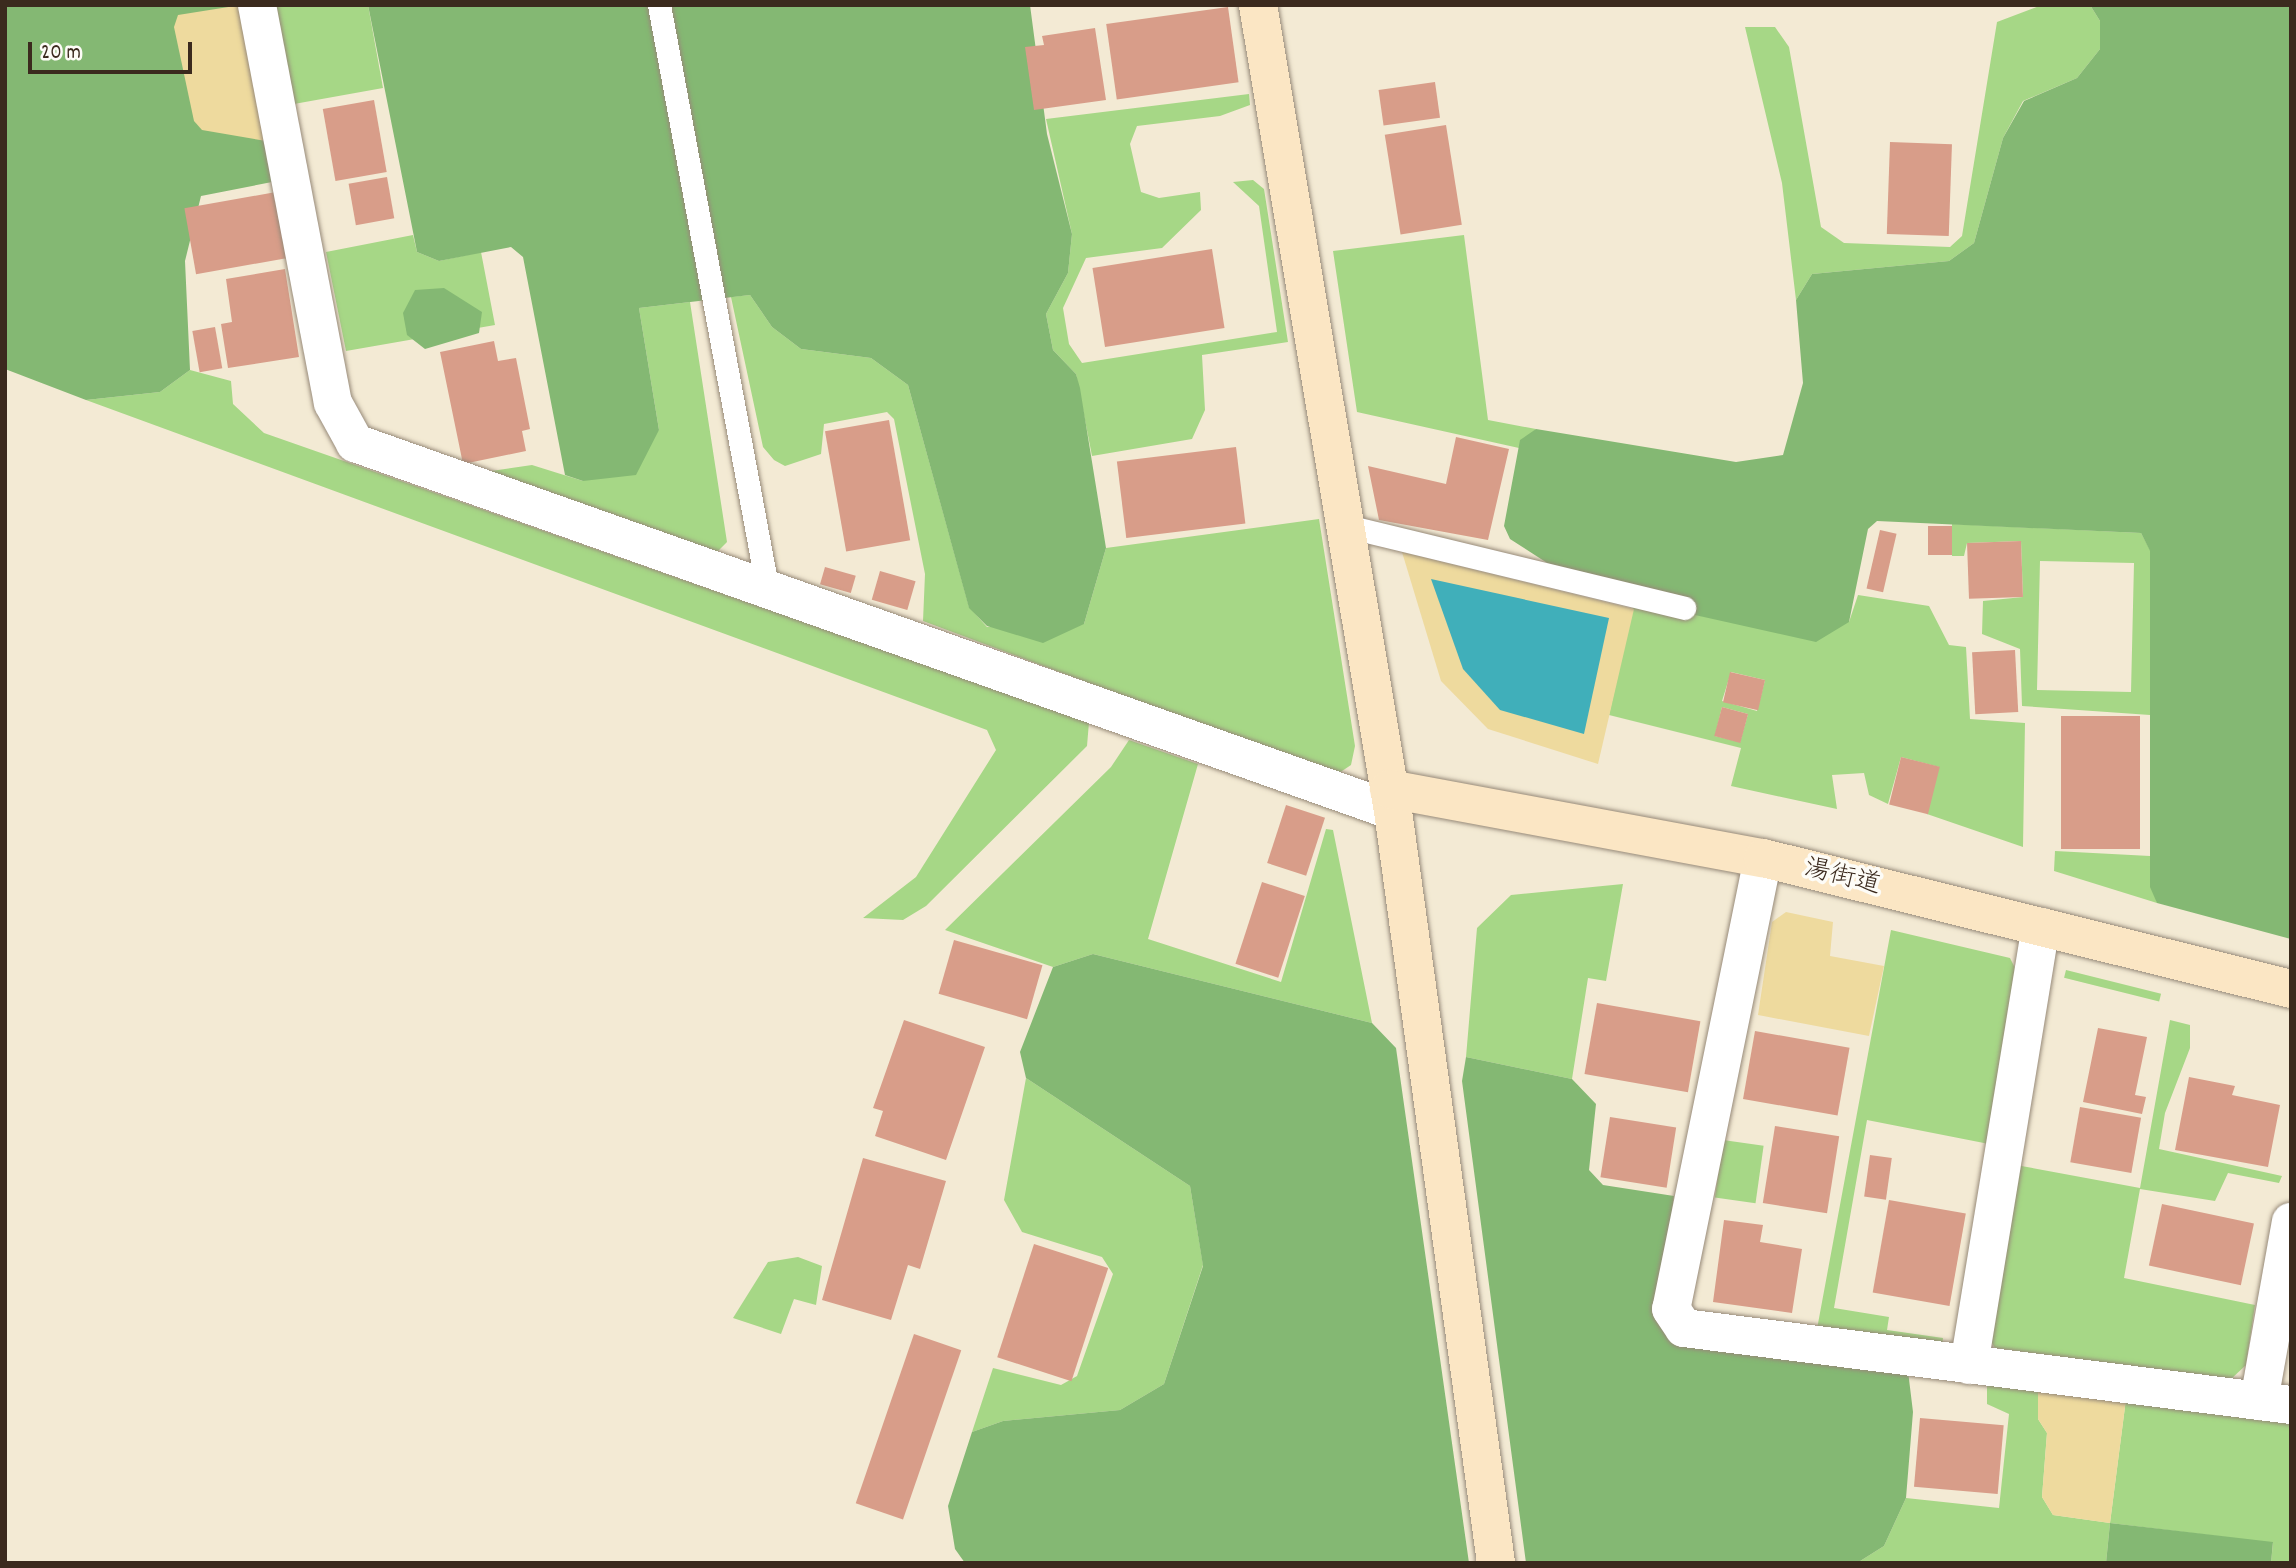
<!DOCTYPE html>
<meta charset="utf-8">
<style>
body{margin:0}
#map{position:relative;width:2296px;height:1568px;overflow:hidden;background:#f3ead4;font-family:Dekko,"Klee One",sans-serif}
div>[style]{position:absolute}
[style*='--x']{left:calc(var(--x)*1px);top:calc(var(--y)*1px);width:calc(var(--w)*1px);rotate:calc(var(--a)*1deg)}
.green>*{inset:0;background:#a6d786;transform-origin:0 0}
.forest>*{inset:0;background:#84b873}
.sand>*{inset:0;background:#eeda9e}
.water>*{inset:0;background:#40afba}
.building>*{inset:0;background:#d89d89;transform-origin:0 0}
.roads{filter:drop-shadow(0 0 2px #978a79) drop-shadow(0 0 2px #978a79)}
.lane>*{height:23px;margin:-11.5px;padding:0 11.5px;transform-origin:11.5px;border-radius:11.5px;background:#fff}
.street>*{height:38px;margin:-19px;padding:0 19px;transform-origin:19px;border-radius:19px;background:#fff}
.secondary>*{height:38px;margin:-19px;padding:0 19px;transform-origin:19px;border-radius:19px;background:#fbe6c4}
span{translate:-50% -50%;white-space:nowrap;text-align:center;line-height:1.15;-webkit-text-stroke:7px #fdfcf7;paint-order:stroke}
.street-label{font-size:26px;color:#3b2a1e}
.frame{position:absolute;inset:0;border:7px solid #3b2a1e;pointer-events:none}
.scale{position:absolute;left:28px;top:42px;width:164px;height:32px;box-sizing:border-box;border:4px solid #3b2a1e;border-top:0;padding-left:9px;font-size:21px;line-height:24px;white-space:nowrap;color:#3b2a1e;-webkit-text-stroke:5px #fdfcf7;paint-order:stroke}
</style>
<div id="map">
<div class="green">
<div style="clip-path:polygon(276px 5px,368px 5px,383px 88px,294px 104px)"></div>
<div style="clip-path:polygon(2042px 5px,2090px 5px,2100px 21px,2100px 49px,2077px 78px,2023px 101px,2003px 138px,1974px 243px,1949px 261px,1812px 274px,1796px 300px,1782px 183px,1745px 27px,1775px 27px,1789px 47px,1821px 227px,1844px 243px,1950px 247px,1962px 236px,1997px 22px)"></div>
<div style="clip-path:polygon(1249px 94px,1250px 105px,1220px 116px,1137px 126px,1130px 144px,1141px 192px,1159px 198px,1200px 192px,1201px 210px,1162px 248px,1086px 258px,1063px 308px,1069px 344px,1082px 363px,1277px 332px,1259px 206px,1233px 182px,1253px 180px,1264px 189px,1288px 342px,1202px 355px,1205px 410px,1192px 439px,1092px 456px,1076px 374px,1053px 350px,1046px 314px,1068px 273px,1072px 234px,1046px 119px)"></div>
<div style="clip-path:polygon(413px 235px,417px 252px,439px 261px,481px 252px,495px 325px,346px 351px,326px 252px)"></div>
<div style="clip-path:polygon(1464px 235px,1488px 420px,1536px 429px,1519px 448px,1357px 412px,1333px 251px)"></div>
<div style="clip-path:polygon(750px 295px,772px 327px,801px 349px,871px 358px,908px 385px,969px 607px,987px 627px,1084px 624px,1106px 548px,1319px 519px,1355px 746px,1351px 765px,1339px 773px,1320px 769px,923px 621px,925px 574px,894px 419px,887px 412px,824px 424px,821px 454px,785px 466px,774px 460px,763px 447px,731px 297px)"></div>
<div style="clip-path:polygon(690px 302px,727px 542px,714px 555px,478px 473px,532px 465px,583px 481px,659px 430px,639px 308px)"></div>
<div style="clip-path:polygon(190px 370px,231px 381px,233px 404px,264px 433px,1089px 722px,1087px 746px,926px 906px,903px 920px,863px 918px,916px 877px,996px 750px,987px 730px,86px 400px,160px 392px)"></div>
<div style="clip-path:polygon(evenodd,1952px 524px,2141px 533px,2150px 550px,2150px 715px,2022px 706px,2020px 649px,1982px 634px,1983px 601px,2023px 597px,2021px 541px,1967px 543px,1964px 556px,1952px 556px,1952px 524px,2040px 561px,2134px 563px,2131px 692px,2037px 690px,2040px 561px)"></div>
<div style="clip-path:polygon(evenodd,1858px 595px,1929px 606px,1949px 645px,1966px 647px,1970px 719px,2025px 723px,2023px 847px,1927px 814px,1939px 767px,1901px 757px,1888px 804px,1869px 795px,1864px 773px,1832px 775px,1837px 809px,1731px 786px,1741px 748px,1609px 715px,1634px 602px,1849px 622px,1858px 595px,1731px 672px,1765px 680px,1757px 711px,1722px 701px,1731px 672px,1858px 595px,1722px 707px,1748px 714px,1740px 742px,1715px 736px,1722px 707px)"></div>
<div style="clip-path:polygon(1129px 740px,1198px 764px,1148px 939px,1281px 982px,1326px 829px,1333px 830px,1372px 1023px,1093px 954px,1053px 967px,945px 930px,1111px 767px)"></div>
<div style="clip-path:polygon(2055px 851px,2150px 856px,2157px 903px,2054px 871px)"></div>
<div style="clip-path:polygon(1623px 884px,1606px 981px,1588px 978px,1572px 1079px,1466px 1057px,1477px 928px,1511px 895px)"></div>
<div style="clip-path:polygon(1891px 930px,2010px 958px,2020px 978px,1989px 1144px,1867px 1120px,1834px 1308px,1889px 1317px,1887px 1330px,1943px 1338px,1942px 1348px,1817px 1329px)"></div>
<div style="left:2066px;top:970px;width:98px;height:8px;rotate:14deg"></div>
<div style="clip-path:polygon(2170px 1020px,2190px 1025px,2190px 1048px,2165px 1113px,2159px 1149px,2282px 1176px,2279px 1183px,2228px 1173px,2215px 1201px,2140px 1189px,2124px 1278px,2255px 1305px,2246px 1365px,2230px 1380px,1995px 1348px,1987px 1335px,2016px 1165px,2140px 1188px)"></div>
<div style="clip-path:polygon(1026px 1078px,1190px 1186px,1203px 1265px,1164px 1384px,1120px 1410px,1003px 1421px,972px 1432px,993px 1368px,1061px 1385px,1077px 1376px,1113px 1274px,1102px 1257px,1022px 1232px,1004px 1200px)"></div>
<div style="left:1723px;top:1140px;width:41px;height:58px;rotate:8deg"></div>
<div style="clip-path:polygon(798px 1257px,822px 1266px,816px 1305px,794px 1299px,781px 1334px,733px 1318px,768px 1262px)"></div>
<div style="clip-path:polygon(1987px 1381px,2038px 1388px,2038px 1419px,2047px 1433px,2042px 1497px,2053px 1515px,2110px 1523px,2126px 1399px,2291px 1419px,2291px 1563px,2271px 1563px,2273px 1543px,2110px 1523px,2106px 1563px,1857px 1563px,1884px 1546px,1906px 1498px,1999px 1508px,2009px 1414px,1987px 1404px)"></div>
</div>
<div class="forest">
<div style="clip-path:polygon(5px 5px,241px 5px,272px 182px,201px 196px,185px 261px,190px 370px,160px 392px,86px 400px,5px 369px)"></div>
<div style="clip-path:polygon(368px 5px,1030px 5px,1047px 134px,1072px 234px,1068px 273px,1046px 314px,1053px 350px,1076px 374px,1080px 388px,1106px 548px,1084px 624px,1043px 643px,987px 626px,969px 608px,908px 385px,871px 358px,801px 349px,772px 327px,750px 295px,639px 308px,659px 430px,636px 475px,583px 481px,565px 475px,523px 257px,511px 247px,439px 261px,417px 252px)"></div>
<div style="clip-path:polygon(2090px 5px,2291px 5px,2291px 939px,2157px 903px,2150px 887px,2150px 551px,2141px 533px,1877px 521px,1868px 529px,1849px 622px,1816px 642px,1592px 592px,1510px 539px,1504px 526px,1520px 440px,1536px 429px,1736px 462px,1783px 455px,1803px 383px,1796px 300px,1812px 274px,1949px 261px,1974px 243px,2003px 138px,2024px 101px,2077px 78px,2100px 49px,2100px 21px)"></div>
<div style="clip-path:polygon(444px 288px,482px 312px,479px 333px,425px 349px,407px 335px,403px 313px,415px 290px)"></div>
<div style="clip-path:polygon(1093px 954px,1372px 1023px,1396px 1048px,1469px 1563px,965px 1563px,955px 1549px,948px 1506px,972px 1432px,1003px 1421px,1120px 1410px,1164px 1384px,1203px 1266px,1190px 1186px,1026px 1078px,1020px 1052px,1053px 967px)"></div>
<div style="clip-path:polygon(1466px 1057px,1572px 1079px,1596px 1104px,1589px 1170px,1603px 1185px,1674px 1196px,1659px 1311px,1908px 1371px,1913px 1412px,1906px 1498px,1884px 1546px,1857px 1563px,1526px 1563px,1462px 1081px)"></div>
<div style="clip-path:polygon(2110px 1523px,2273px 1542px,2271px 1563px,2106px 1563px)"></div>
</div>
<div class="sand">
<div style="clip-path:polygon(241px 5px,266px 141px,202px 130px,194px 121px,174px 27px,178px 15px)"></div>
<div style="clip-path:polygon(1402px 552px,1634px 609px,1598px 764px,1488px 729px,1441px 681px)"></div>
<div style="clip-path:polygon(1786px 912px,1833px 922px,1830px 956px,1884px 966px,1869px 1036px,1758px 1015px,1772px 922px)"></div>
<div style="clip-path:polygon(2038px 1388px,2126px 1399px,2110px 1523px,2053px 1515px,2042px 1497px,2047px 1433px,2038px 1419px)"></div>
</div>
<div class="water">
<div style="clip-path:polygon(1431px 579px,1609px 618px,1584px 734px,1500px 710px,1463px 669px)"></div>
</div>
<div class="building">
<div style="left:1228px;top:7px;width:76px;height:123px;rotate:82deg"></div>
<div style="clip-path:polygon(1095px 28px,1106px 100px,1034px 110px,1025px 47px,1044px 45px,1042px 36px)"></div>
<div style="left:1435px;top:82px;width:36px;height:57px;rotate:82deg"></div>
<div style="left:374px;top:100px;width:73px;height:52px;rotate:80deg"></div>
<div style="left:1446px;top:125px;width:101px;height:62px;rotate:81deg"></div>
<div style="left:1890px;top:142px;width:62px;height:92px;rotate:2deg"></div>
<div style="left:387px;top:177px;width:42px;height:39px;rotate:80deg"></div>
<div style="left:276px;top:192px;width:67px;height:93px;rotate:80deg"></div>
<div style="left:1212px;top:249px;width:80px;height:121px;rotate:81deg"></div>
<div style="clip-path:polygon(285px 269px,299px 357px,228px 368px,221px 324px,232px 322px,226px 279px)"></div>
<div style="left:215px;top:327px;width:42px;height:23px;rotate:80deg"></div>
<div style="clip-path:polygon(494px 341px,498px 361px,516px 358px,530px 429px,522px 431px,526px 451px,463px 464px,440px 352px)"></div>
<div style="left:889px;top:420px;width:122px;height:65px;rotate:80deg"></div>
<div style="clip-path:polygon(1456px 437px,1509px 449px,1488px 540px,1379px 520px,1368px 466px,1446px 484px)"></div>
<div style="left:1236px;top:447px;width:77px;height:120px;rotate:83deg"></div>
<div style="left:1928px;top:526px;width:24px;height:29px"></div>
<div style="left:1880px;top:530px;width:17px;height:60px;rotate:13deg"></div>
<div style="left:2021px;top:541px;width:56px;height:54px;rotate:88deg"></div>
<div style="left:825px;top:567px;width:32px;height:18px;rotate:16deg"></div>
<div style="left:880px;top:571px;width:37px;height:30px;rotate:16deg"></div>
<div style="left:2015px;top:650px;width:62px;height:43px;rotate:87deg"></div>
<div style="left:1730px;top:672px;width:36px;height:31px;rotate:13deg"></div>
<div style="left:1722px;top:707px;width:27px;height:30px;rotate:15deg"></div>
<div style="left:2140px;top:716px;width:133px;height:79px;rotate:90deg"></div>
<div style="left:1901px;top:757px;width:40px;height:49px;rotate:14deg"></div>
<div style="left:1286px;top:805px;width:41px;height:61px;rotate:18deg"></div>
<div style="left:1262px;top:882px;width:45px;height:86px;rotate:18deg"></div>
<div style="left:954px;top:940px;width:92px;height:56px;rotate:16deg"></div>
<div style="left:1597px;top:1003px;width:105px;height:72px;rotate:10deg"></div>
<div style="clip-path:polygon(904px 1020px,985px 1047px,946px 1160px,875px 1136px,883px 1111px,873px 1108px)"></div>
<div style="clip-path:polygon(2098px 1028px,2147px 1037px,2135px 1095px,2146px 1097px,2142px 1114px,2083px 1102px)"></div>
<div style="left:1755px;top:1031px;width:96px;height:69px;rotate:10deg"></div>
<div style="clip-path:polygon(2189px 1077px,2235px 1086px,2232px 1095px,2280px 1105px,2268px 1167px,2175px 1150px)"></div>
<div style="left:2080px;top:1107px;width:62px;height:56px;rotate:10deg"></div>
<div style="left:1610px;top:1117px;width:67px;height:61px;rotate:9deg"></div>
<div style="left:1775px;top:1126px;width:65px;height:78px;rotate:9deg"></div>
<div style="left:1870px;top:1155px;width:22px;height:42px;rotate:8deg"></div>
<div style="clip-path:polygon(863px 1158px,946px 1181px,920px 1269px,908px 1265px,891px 1320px,822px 1300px)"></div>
<div style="left:1889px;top:1200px;width:78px;height:94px;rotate:10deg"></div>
<div style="left:2162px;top:1204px;width:94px;height:63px;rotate:12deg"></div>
<div style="clip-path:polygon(1724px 1220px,1763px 1225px,1760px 1242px,1802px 1249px,1792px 1313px,1713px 1302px)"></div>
<div style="left:1034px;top:1244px;width:78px;height:119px;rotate:18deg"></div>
<div style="left:914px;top:1334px;width:50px;height:179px;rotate:19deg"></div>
<div style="left:1920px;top:1418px;width:84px;height:69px;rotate:5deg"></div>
</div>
<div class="roads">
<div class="lane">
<div style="--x:659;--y:5;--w:597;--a:79.48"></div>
<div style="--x:1346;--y:526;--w:348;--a:13.6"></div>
</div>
<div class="street">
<div style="--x:257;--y:5;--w:405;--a:79.2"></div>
<div style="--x:333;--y:403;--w:46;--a:61.2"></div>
<div style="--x:355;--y:443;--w:1101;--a:19.52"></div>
<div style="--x:1763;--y:858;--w:460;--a:101.5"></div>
<div style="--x:1671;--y:1309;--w:23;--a:56"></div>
<div style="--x:1684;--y:1328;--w:612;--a:7.23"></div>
<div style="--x:1969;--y:1365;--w:444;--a:-80.7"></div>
<div style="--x:2259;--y:1401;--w:182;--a:-79.9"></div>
</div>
<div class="secondary">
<div style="--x:1258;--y:5;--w:817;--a:80.49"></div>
<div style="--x:1393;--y:811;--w:759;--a:82.2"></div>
<div style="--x:1389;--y:789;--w:380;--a:10.5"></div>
<div style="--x:1763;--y:858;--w:544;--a:13.93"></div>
</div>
</div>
<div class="street-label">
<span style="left:1842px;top:878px;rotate:14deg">湯街道</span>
</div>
<div class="frame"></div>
<div class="scale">20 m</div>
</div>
